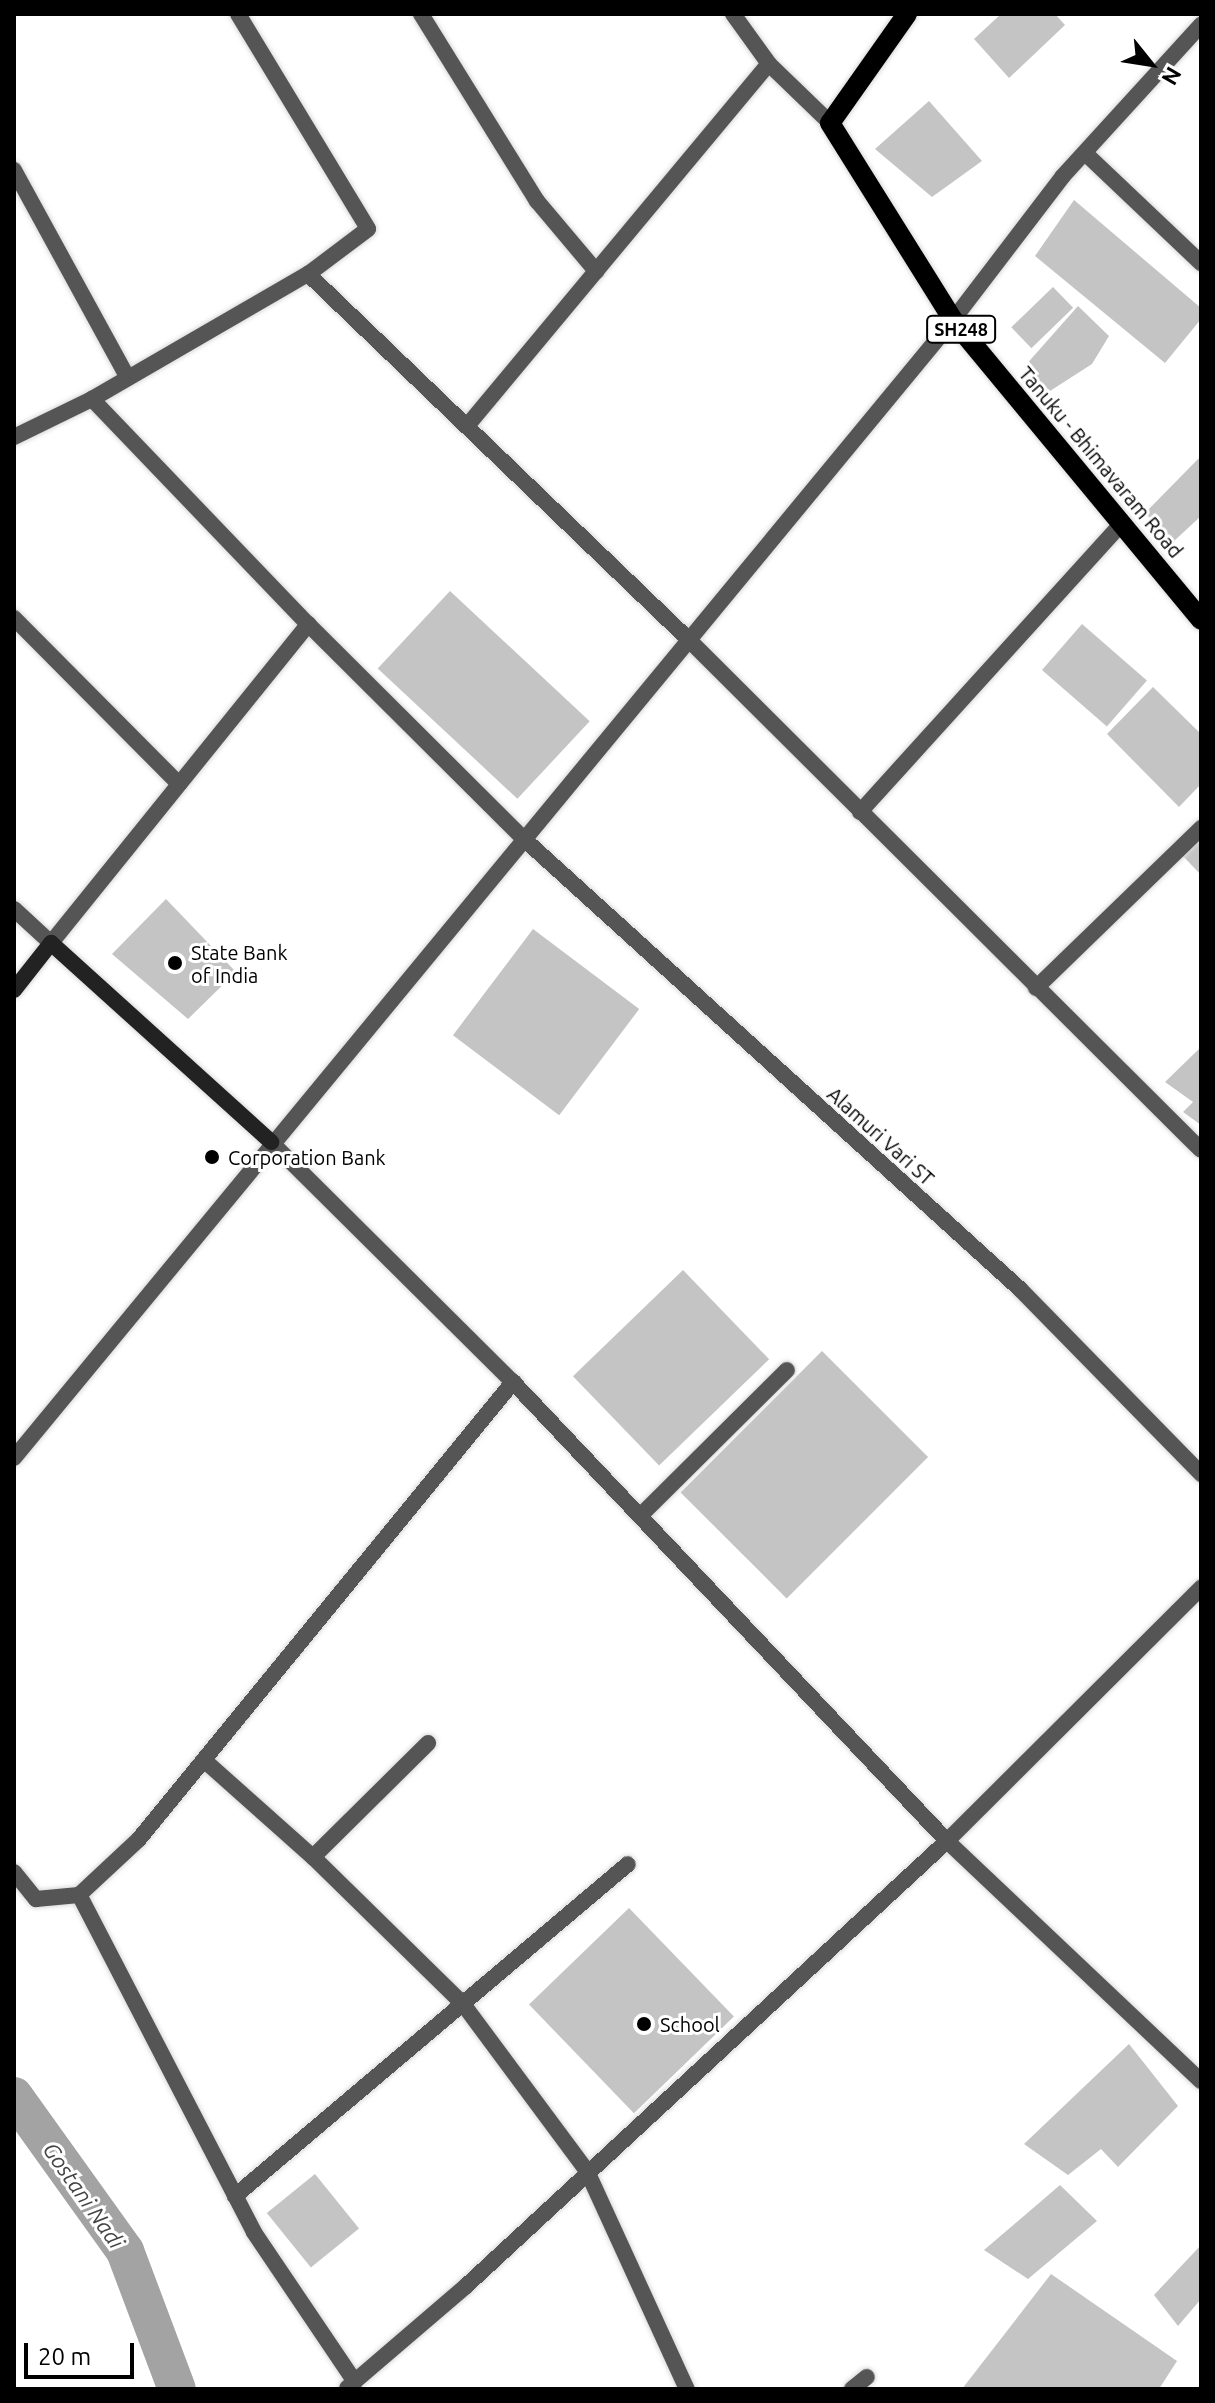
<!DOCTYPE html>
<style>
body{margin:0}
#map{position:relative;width:1215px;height:2403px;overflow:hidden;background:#fff;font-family:Ubuntu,sans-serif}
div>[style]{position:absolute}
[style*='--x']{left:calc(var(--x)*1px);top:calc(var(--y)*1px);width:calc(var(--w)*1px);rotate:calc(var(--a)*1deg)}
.canal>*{height:38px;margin:-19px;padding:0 19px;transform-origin:19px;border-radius:19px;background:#a3a3a3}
.building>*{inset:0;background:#c4c4c4;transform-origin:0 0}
.roads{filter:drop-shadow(0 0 2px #dbdbdb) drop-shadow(0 0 2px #dbdbdb)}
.street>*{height:16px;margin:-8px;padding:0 8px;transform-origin:8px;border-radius:8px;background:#555}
.secondary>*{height:16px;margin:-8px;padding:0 8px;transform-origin:8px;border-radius:8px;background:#222}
.primary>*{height:20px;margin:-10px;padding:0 10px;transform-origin:10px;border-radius:10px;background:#000}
.dots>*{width:22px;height:22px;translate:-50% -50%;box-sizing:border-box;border:4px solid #fff;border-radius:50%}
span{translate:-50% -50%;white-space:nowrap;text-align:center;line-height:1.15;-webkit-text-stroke:6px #fff;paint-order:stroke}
.shield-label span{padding:2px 6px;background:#fff;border:2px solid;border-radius:6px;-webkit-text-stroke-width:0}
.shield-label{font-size:18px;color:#000;font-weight:700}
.street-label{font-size:20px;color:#000}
.poi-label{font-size:20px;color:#000}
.left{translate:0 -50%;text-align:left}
.water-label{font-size:22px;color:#444;font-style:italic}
.frame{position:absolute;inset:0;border:16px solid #000;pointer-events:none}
.north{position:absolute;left:1111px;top:24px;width:80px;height:80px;-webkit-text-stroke:6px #fff;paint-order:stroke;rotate:120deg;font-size:22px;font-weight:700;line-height:32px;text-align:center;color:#000}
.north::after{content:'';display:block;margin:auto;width:28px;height:36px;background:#000;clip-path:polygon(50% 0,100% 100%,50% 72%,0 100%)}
.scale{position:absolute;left:24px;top:2343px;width:110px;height:36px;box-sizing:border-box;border:4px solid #000;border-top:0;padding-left:10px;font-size:24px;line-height:28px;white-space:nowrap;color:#000;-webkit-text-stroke:6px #fff;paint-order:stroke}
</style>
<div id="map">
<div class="canal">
<div style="--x:14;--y:2096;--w:191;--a:54.4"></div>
<div style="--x:125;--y:2251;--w:147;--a:69.4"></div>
</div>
<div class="building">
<div style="clip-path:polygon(1001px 14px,1055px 14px,1065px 25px,1009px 78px,974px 39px)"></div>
<div style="clip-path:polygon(929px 101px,982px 161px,932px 197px,875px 149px)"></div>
<div style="clip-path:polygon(1074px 200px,1201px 308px,1201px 319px,1165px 363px,1035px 256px)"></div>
<div style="left:1053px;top:287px;width:29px;height:58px;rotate:46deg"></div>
<div style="clip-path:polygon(1078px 306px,1109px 336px,1092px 364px,1050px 391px,1024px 367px)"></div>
<div style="clip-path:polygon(1201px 456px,1201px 516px,1173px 542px,1145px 513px)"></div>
<div style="left:450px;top:591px;width:191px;height:106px;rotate:43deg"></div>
<div style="left:1082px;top:624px;width:86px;height:61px;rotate:41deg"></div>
<div style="clip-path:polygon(1153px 687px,1201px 734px,1201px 784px,1179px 807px,1107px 734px)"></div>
<div style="clip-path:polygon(1201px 837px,1201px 875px,1182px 855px)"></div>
<div style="clip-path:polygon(166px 899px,236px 972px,188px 1019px,112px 954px)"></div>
<div style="left:533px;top:929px;width:133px;height:133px;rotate:37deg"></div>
<div style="clip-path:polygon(1201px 1047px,1201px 1125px,1183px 1112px,1193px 1102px,1165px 1082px)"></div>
<div style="left:683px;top:1270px;width:124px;height:153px;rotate:46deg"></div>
<div style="left:822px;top:1351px;width:150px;height:200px;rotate:45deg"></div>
<div style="left:629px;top:1908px;width:151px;height:139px;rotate:46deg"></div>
<div style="clip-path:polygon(1129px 2044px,1178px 2106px,1118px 2167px,1101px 2149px,1068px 2175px,1024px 2144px)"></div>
<div style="left:315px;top:2174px;width:70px;height:62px;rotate:51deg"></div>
<div style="clip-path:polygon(1060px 2185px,1097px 2221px,1028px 2279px,984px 2250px)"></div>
<div style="clip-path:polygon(1201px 2245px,1201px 2299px,1178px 2326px,1154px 2295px)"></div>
<div style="clip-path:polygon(1051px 2274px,1177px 2361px,1159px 2389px,962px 2389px)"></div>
</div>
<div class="roads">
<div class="street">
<div style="--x:238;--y:14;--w:251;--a:58.8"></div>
<div style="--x:368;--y:229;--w:75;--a:143.1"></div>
<div style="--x:421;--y:14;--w:220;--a:58.2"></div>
<div style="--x:537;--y:201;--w:92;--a:49.9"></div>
<div style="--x:733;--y:14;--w:62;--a:54.2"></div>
<div style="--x:769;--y:64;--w:85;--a:44"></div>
<div style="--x:1085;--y:153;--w:160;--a:43.5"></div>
<div style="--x:14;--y:170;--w:237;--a:61.3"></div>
<div style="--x:92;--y:399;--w:312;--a:46.2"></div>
<div style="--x:467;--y:426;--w:471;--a:-50.2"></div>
<div style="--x:14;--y:437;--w:87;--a:-26"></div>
<div style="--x:92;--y:399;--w:250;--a:-30.1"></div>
<div style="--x:308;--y:274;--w:525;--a:43.84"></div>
<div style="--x:687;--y:638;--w:725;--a:44.89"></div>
<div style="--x:14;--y:618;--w:234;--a:45.2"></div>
<div style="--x:860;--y:812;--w:389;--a:-47.8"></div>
<div style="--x:14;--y:909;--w:50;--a:42.6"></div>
<div style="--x:51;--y:943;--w:410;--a:-51.1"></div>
<div style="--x:308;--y:624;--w:305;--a:44.9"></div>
<div style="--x:524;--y:839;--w:670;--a:42.22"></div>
<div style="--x:1020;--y:1289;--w:259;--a:45.6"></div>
<div style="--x:1036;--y:988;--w:230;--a:-44.1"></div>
<div style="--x:271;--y:1142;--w:341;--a:44.8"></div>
<div style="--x:513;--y:1382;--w:632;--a:46.6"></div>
<div style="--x:947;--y:1841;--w:349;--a:43.4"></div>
<div style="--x:14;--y:1458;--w:1475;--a:-50.47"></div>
<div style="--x:953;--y:320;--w:181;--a:-52.6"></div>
<div style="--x:1063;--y:176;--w:205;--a:-47.6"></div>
<div style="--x:640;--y:1516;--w:207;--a:-44.8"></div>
<div style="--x:204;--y:1760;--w:146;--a:41.7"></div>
<div style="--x:313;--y:1857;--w:210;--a:44.4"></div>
<div style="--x:463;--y:2004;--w:208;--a:53.4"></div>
<div style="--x:587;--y:2171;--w:240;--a:65.4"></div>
<div style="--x:313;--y:1857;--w:162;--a:-44.7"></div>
<div style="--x:14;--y:1872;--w:35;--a:51"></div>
<div style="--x:36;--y:1899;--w:43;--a:-5.3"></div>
<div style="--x:235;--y:2196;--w:514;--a:-40.19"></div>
<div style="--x:355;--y:2382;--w:181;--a:-124"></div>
<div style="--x:254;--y:2232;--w:380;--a:-117.4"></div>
<div style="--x:79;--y:1895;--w:82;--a:-43"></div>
<div style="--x:139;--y:1839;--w:591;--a:-50.7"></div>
<div style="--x:347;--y:2388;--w:157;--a:-40.6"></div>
<div style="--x:466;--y:2286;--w:655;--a:-42.77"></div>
<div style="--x:947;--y:1841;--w:359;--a:-44.9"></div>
<div style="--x:852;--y:2389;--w:19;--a:-39"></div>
</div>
<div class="secondary">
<div style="--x:14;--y:990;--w:60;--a:-51.8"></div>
<div style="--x:51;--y:943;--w:297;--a:42.1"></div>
</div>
<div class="primary">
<div style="--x:907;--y:14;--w:133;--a:125.2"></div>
<div style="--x:830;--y:123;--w:232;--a:58"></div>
<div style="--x:953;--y:320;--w:389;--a:50.4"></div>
</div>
</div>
<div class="dots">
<div style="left:175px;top:963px;background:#000"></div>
<div style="left:212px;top:1157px;background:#000"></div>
<div style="left:644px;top:2024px;background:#000"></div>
</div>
<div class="shield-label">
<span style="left:961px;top:329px">SH248</span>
</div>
<div class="street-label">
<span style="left:1101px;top:462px;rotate:50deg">Tanuku - Bhimavaram Road</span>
<span style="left:881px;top:1136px;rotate:42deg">Alamuri Vari ST</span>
</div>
<div class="poi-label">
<span class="left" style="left:191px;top:964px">State Bank<br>of India</span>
<span class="left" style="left:228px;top:1157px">Corporation Bank</span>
<span class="left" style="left:660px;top:2024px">School</span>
</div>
<div class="water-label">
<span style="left:84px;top:2195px;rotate:55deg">Gostani Nadi</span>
</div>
<div class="frame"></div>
<div class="north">N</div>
<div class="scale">20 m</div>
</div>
